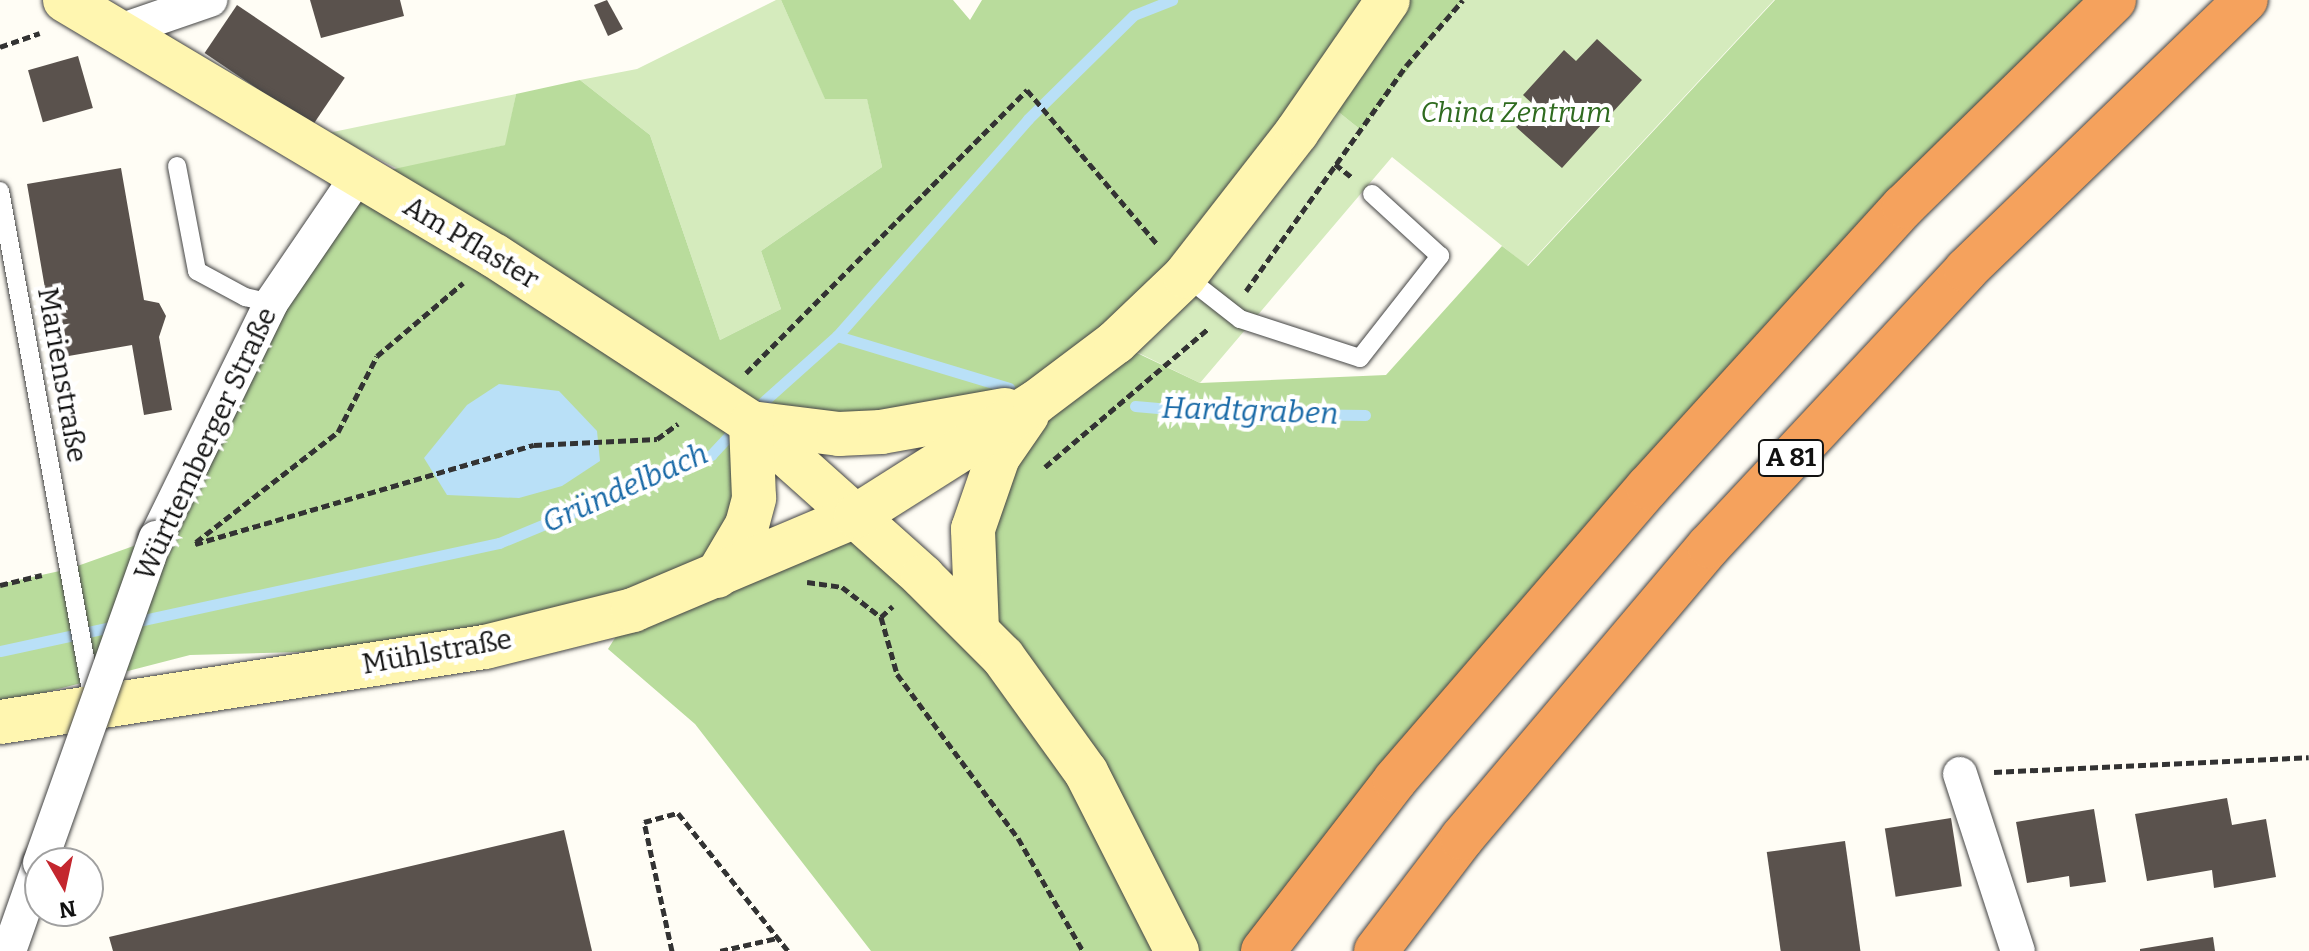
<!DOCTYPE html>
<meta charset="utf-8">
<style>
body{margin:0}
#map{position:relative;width:2309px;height:951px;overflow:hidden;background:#fffdf5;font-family:Bitter,serif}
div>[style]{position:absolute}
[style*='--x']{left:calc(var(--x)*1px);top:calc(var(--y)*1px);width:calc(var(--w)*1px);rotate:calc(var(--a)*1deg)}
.green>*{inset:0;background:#d5ebbd}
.forest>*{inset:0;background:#b9dc9c}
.water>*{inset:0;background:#b9e0f7}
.stream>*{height:11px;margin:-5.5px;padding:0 5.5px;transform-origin:5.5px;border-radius:5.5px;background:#b9e0f7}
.building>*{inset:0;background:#5a524d;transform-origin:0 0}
.path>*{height:5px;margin-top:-2.5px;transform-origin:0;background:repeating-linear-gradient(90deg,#333 0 8px,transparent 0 12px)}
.roads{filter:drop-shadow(0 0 2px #444) drop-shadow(0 0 2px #444)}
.lane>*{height:18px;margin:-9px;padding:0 9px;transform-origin:9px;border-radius:9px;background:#fff}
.street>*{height:34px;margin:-17px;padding:0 17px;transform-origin:17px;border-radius:17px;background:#fff}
.secondary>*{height:44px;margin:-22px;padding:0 22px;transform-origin:22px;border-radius:22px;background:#fff6b0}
.highway>*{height:44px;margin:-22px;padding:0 22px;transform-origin:22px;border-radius:22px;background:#f5a25d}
.bridges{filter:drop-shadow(0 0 2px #444) drop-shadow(0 0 2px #444)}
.street-bridge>*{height:34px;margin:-17px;padding:0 17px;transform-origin:17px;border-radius:17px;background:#fff}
span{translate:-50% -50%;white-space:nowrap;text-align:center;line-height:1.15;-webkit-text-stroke:8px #fff;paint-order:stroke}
.shield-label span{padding:2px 6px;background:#fff;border:2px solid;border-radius:6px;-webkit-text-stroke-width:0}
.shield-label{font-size:26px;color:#111;font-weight:700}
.park-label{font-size:28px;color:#2f6b1f;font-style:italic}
.street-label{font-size:28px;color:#111}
.water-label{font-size:30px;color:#1768a6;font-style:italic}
.north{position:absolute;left:24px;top:847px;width:80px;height:80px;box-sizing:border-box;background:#fff;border:2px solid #a0a0a0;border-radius:50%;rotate:171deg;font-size:22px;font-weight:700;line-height:32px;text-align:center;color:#111}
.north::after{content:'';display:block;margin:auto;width:28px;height:36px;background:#c4262e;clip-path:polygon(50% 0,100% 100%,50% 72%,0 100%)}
</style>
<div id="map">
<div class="green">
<div style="clip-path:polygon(776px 0,781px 0,825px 98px,867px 98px,882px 167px,761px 251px,781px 309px,720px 340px,650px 135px,580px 80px,637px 69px)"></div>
<div style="clip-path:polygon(1463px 0,1774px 0,1527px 266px,1392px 157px,1200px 383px,1116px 342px,1321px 98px,1361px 130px)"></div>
<div style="clip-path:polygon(516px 94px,506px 145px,398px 169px,328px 133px)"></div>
</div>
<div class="forest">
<div style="clip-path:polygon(evenodd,781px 0,953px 0,970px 20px,982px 0,1463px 0,1361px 130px,1321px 98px,1116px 343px,1200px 383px,1386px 375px,1502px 246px,1528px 266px,1775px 0,2118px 0,1648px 487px,1263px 951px,871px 951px,695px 724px,608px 649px,632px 611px,485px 647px,190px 655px,0 704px,0 584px,69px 569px,156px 538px,357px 177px,505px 145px,516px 94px,580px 80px,650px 135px,720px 340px,781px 309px,761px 251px,882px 167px,867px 99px,825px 99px,781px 0,1034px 404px,973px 529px,976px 629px,856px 516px,718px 575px,751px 423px,1034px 404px)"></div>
</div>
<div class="water">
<div style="clip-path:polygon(499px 384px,559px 391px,597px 431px,600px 461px,562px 486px,519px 498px,447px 495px,424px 458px,467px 405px)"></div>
</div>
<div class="stream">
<div style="--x:837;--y:336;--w:180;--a:16.8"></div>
<div style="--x:1135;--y:406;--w:80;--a:5"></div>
<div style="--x:1215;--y:413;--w:150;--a:0.8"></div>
<div style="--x:753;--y:411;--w:113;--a:-41.8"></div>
<div style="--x:837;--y:336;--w:289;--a:-48.6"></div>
<div style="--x:1028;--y:119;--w:148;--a:-44.5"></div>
<div style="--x:1134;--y:15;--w:41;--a:-21.5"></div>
<div style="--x:0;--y:651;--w:511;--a:-12.21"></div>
<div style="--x:499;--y:543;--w:230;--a:-22.5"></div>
<div style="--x:711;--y:455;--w:40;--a:-47"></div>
</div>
<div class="building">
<div style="clip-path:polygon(310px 0,400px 0,404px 16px,321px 38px)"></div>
<div style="clip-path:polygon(607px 0,623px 29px,608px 36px,594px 5px)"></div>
<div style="left:237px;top:5px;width:130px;height:58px;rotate:34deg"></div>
<div style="clip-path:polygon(1597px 39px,1642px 80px,1562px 168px,1516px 127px,1535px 106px,1523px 95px,1564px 50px,1576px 61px)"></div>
<div style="left:78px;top:56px;width:54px;height:52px;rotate:74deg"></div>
<div style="clip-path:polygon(121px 168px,144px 300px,159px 303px,166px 316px,159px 337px,172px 410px,144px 415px,132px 345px,57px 358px,27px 184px)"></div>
<div style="clip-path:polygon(2227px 798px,2232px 825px,2266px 819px,2276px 877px,2214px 888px,2212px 870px,2147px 881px,2135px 814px)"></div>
<div style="clip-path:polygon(2094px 809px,2106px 882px,2070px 887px,2069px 876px,2027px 883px,2016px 822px)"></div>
<div style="left:1951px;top:818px;width:69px;height:67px;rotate:81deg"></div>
<div style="clip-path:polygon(564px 830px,592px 951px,113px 951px,109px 937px)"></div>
<div style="left:1845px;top:841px;width:111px;height:79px;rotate:82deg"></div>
<div style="clip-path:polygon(2213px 937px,2215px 951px,2140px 951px,2140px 949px)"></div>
</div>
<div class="path">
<div style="--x:0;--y:47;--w:42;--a:-19.3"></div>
<div style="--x:1335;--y:164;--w:23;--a:38"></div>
<div style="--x:1246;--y:291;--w:276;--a:-54.6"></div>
<div style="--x:1406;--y:66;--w:87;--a:-49.2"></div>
<div style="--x:746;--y:373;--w:399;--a:-45.2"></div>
<div style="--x:1027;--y:90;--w:203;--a:49.8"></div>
<div style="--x:1045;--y:467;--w:214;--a:-40.3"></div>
<div style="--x:196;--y:542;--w:180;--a:-37.8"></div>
<div style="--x:338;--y:432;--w:85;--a:-62.8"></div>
<div style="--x:377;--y:356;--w:113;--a:-40.3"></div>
<div style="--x:195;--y:544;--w:353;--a:-16.3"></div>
<div style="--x:534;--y:445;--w:123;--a:-2.8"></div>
<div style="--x:657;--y:439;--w:26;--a:-36"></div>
<div style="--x:807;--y:582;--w:35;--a:8"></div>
<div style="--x:842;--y:587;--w:49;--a:37.6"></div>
<div style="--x:881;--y:617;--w:16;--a:-43"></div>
<div style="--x:0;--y:585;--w:43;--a:-13.4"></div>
<div style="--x:881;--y:617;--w:59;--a:74.3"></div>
<div style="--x:897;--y:674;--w:204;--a:53.6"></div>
<div style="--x:1018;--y:838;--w:130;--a:60.1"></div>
<div style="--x:1994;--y:772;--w:315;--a:-2.7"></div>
<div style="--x:672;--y:951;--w:132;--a:-102.2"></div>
<div style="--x:644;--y:822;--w:35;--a:-15"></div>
<div style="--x:678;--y:813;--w:176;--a:51.4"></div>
<div style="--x:720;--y:951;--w:58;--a:-12.8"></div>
</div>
<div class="roads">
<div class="lane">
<div style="--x:177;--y:166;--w:107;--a:79.2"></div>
<div style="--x:197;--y:271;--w:55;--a:28.4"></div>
<div style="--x:245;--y:297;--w:27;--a:13"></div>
<div style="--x:0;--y:191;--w:513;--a:79.68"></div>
<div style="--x:1185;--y:276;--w:70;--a:38"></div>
<div style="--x:1240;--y:319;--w:126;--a:18"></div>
<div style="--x:1360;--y:358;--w:130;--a:-51.9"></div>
<div style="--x:1440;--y:256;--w:92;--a:-137.6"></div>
</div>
<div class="street">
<div style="--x:114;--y:33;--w:102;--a:-19"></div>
<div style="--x:156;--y:538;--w:262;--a:-63.9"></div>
<div style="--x:271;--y:303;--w:153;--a:-55.7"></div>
<div style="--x:1960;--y:774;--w:186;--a:71.9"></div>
<div style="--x:9;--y:951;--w:93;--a:-70.6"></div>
</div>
<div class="secondary">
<div style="--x:65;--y:0;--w:500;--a:30.77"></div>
<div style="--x:495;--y:256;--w:306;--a:33.1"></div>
<div style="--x:751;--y:423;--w:231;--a:41.8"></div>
<div style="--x:923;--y:577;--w:113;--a:45"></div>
<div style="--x:1003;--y:657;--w:142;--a:54.2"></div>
<div style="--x:1086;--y:772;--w:201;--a:63.1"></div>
<div style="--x:751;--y:423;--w:89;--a:7.1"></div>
<div style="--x:839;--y:434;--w:42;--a:-2.7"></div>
<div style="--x:881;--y:432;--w:126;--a:-10.1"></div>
<div style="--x:717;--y:576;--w:59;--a:-59.5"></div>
<div style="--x:747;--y:525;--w:28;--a:-75"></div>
<div style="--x:754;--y:498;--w:75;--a:-92.3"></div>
<div style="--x:977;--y:630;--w:101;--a:-92.3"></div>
<div style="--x:973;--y:529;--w:76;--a:-70.9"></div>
<div style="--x:998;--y:457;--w:51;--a:-55.4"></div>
<div style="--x:0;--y:722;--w:491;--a:-8.8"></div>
<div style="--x:485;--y:647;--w:153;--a:-14"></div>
<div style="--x:633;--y:610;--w:242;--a:-22.9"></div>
<div style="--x:856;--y:516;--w:212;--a:-32.3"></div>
<div style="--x:1035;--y:403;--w:101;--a:-37"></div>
<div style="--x:1116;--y:342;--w:95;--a:-43.7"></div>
<div style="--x:1185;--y:276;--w:182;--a:-52.1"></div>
<div style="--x:1297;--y:132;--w:160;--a:-55.4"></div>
</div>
<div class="highway">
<div style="--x:1263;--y:951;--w:216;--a:-52.3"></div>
<div style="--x:1395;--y:780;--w:387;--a:-49.2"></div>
<div style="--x:1648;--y:487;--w:380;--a:-47.7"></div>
<div style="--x:1904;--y:206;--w:294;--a:-44.4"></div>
<div style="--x:1376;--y:951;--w:142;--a:-52.7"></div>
<div style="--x:1462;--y:838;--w:382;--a:-49.8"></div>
<div style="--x:1709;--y:546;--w:377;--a:-47"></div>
<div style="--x:1966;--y:270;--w:389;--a:-44"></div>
</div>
</div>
<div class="bridges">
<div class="street-bridge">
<div style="--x:40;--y:863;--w:345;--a:-70.4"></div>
</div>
</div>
<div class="shield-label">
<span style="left:1791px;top:458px">A 81</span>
</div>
<div class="park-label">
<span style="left:1516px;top:113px">China Zentrum</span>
</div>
<div class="street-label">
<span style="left:471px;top:243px;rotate:31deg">Am Pflaster</span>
<span style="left:62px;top:375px;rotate:80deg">Marienstraße</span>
<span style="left:206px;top:444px;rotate:-65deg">Württemberger Straße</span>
<span style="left:437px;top:652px;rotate:-10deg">Mühlstraße</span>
</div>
<div class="water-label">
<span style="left:1250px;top:411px;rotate:2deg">Hardtgraben</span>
<span style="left:625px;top:488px;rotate:-24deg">Gründelbach</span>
</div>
<div class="north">N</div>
</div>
